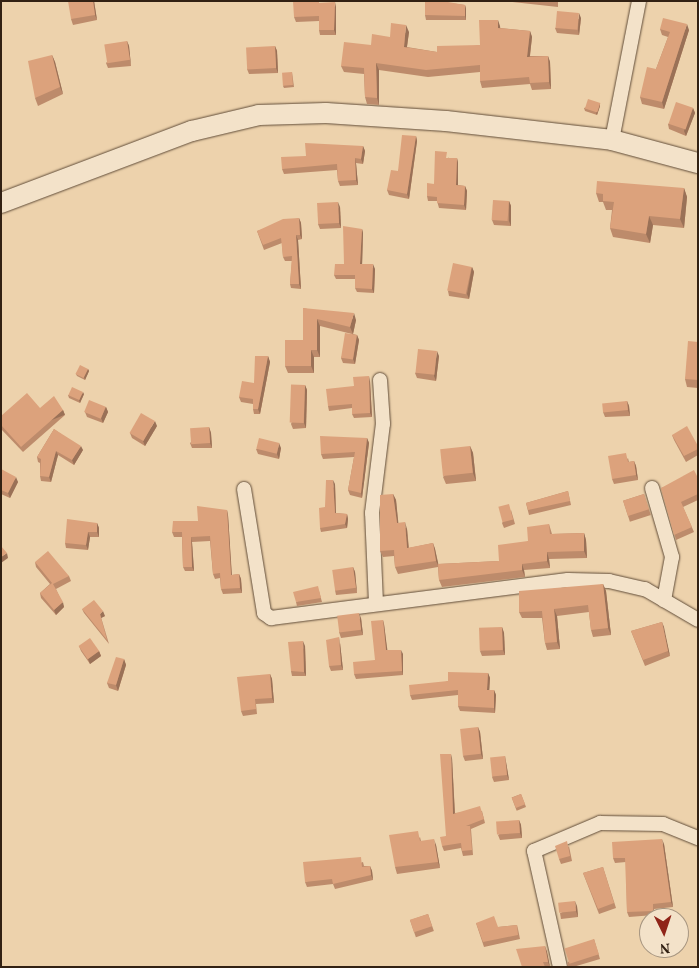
<!DOCTYPE html>
<style>
body{margin:0}
#map{position:relative;width:699px;height:968px;overflow:hidden;background:#edd2ac;font-family:Vollkorn,serif}
div>[style]{position:absolute}
[style*='--x']{left:calc(var(--x)*1px);top:calc(var(--y)*1px);width:calc(var(--w)*1px);rotate:calc(var(--a)*1deg)}
.roads{filter:drop-shadow(0 0 1px #614d39) drop-shadow(0 0 1px #614d39)}
.street>*{height:14px;margin:-7px;padding:0 7px;transform-origin:7px;border-radius:7px;background:#f3e2c9}
.secondary>*{height:20px;margin:-10px;padding:0 10px;transform-origin:10px;border-radius:10px;background:#f3e2c9}
.wall>*{inset:0;background:#bd8b6b;transform-origin:0 0}
.shaded-wall>*{inset:0;background:#9a7157;transform-origin:0 0}
.building>*{inset:0;background:#dca27c;transform-origin:0 0}
span{translate:-50% -50%;white-space:nowrap;text-align:center;line-height:1.15;-webkit-text-stroke:4px #f3e2c9;paint-order:stroke}
.frame{position:absolute;inset:0;border:2px solid #322113;pointer-events:none}
.north{position:absolute;left:639px;top:908px;width:50px;height:50px;box-sizing:border-box;background:#f3e2c9;border:1px solid #a69580;border-radius:50%;rotate:176deg;font-size:14px;font-weight:700;line-height:20px;text-align:center;color:#322113}
.north::after{content:'';display:block;margin:auto;width:18px;height:22px;background:#8f2418;clip-path:polygon(50% 0,100% 100%,50% 72%,0 100%)}
</style>
<div id="map">
<div class="roads">
<div class="street">
<div style="--x:612;--y:140;--w:142;--a:-79"></div>
<div style="--x:652;--y:488;--w:72;--a:73.8"></div>
<div style="--x:672;--y:557;--w:44;--a:100.5"></div>
<div style="--x:244;--y:489;--w:126;--a:80.8"></div>
<div style="--x:264;--y:613;--w:9;--a:36"></div>
<div style="--x:271;--y:618;--w:299;--a:-7.3"></div>
<div style="--x:568;--y:580;--w:41;--a:1.4"></div>
<div style="--x:609;--y:581;--w:37;--a:13"></div>
<div style="--x:645;--y:589;--w:61;--a:30.3"></div>
<div style="--x:376;--y:603;--w:90;--a:-92.5"></div>
<div style="--x:372;--y:513;--w:90;--a:-83"></div>
<div style="--x:383;--y:424;--w:44;--a:-93.9"></div>
<div style="--x:560;--y:967;--w:119;--a:-102.6"></div>
<div style="--x:534;--y:851;--w:72;--a:-23"></div>
<div style="--x:600;--y:823;--w:63;--a:0.9"></div>
<div style="--x:663;--y:824;--w:38;--a:22"></div>
</div>
<div class="secondary">
<div style="--x:1;--y:203;--w:204;--a:-20.7"></div>
<div style="--x:192;--y:131;--w:69;--a:-13.4"></div>
<div style="--x:259;--y:115;--w:67;--a:-1.7"></div>
<div style="--x:326;--y:113;--w:120;--a:3.8"></div>
<div style="--x:446;--y:121;--w:167;--a:6.5"></div>
<div style="--x:612;--y:140;--w:89;--a:15"></div>
</div>
</div>
<div class="wall">
<div style="clip-path:polygon(94px 1px,97px 20px,73px 25px,71px 19px)"></div>
<div style="clip-path:polygon(503px 1px,558px 1px,558px 7px)"></div>
<div style="clip-path:polygon(443px 2px,465px 5px,466px 9px,466px 20px,426px 20px,425px 15px)"></div>
<div style="clip-path:polygon(321px 3px,336px 7px,336px 35px,320px 35px,319px 30px,319px 21px,296px 22px,294px 17px)"></div>
<div style="clip-path:polygon(581px 18px,579px 35px,557px 33px,555px 28px)"></div>
<div style="clip-path:polygon(500px 26px,500px 28px,530px 31px,532px 37px,530px 56px,548px 56px,550px 62px,551px 89px,532px 90px,530px 84px,482px 88px,480px 81px,480px 72px,428px 77px,379px 70px,379px 105px,367px 104px,365px 97px,364px 74px,344px 72px,341px 66px,371px 45px,390px 37px,409px 32px,407px 47px,437px 52px,480px 45px)"></div>
<div style="clip-path:polygon(660px 29px,689px 30px,664px 109px,642px 104px,640px 97px,656px 69px,668px 37px,662px 35px)"></div>
<div style="clip-path:polygon(127px 41px,129px 46px,131px 66px,108px 68px,106px 63px)"></div>
<div style="clip-path:polygon(275px 46px,277px 51px,278px 73px,249px 74px,247px 69px)"></div>
<div style="clip-path:polygon(52px 55px,55px 62px,63px 94px,38px 106px,35px 98px)"></div>
<div style="clip-path:polygon(292px 72px,294px 87px,284px 88px,283px 86px)"></div>
<div style="clip-path:polygon(600px 103px,600px 106px,597px 115px,585px 111px,584px 108px)"></div>
<div style="clip-path:polygon(693px 108px,695px 113px,686px 136px,669px 129px,668px 124px)"></div>
<div style="clip-path:polygon(416px 136px,417px 141px,409px 199px,389px 195px,387px 190px,398px 171px)"></div>
<div style="clip-path:polygon(363px 146px,365px 151px,363px 164px,356px 163px,358px 185px,340px 186px,338px 181px,337px 170px,284px 174px,282px 169px,306px 156px)"></div>
<div style="clip-path:polygon(449px 157px,448px 158px,457px 158px,458px 163px,458px 185px,465px 186px,467px 191px,466px 210px,439px 208px,437px 201px,428px 201px,427px 196px)"></div>
<div style="clip-path:polygon(684px 188px,687px 197px,684px 228px,653px 225px,650px 243px,613px 237px,610px 228px,612px 210px,606px 210px,603px 202px,599px 202px,596px 193px)"></div>
<div style="clip-path:polygon(509px 201px,511px 206px,511px 226px,494px 225px,492px 220px)"></div>
<div style="clip-path:polygon(340px 207px,341px 228px,320px 229px,318px 224px)"></div>
<div style="clip-path:polygon(299px 218px,301px 223px,302px 239px,298px 240px,301px 289px,291px 288px,290px 284px,292px 261px,285px 261px,283px 257px,282px 243px,264px 250px,257px 231px)"></div>
<div style="clip-path:polygon(362px 229px,363px 233px,362px 264px,375px 269px,374px 293px,357px 292px,355px 288px,355px 279px,336px 279px,334px 275px,344px 264px)"></div>
<div style="clip-path:polygon(472px 267px,474px 272px,469px 299px,449px 296px,448px 291px)"></div>
<div style="clip-path:polygon(303px 308px,356px 320px,353px 334px,357px 335px,359px 340px,355px 364px,343px 363px,341px 358px,352px 334px,320px 326px,320px 357px,314px 357px,314px 373px,288px 373px,285px 366px,303px 340px)"></div>
<div style="clip-path:polygon(698px 342px,698px 388px,687px 387px,685px 379px)"></div>
<div style="clip-path:polygon(268px 356px,270px 362px,260px 414px,254px 414px,253px 409px,253px 404px,241px 402px,239px 397px,254px 383px)"></div>
<div style="clip-path:polygon(439px 356px,436px 381px,417px 378px,415px 373px)"></div>
<div style="clip-path:polygon(88px 369px,89px 371px,85px 380px,77px 376px,76px 374px)"></div>
<div style="clip-path:polygon(370px 381px,372px 417px,354px 418px,352px 414px,352px 408px,329px 411px,328px 406px,354px 386px)"></div>
<div style="clip-path:polygon(305px 385px,307px 390px,306px 428px,293px 429px,291px 424px)"></div>
<div style="clip-path:polygon(84px 394px,80px 403px,69px 398px,68px 395px)"></div>
<div style="clip-path:polygon(627px 401px,629px 406px,630px 416px,605px 417px,603px 412px)"></div>
<div style="clip-path:polygon(106px 407px,108px 412px,103px 423px,87px 417px,85px 412px)"></div>
<div style="clip-path:polygon(40px 408px,63px 410px,65px 415px,23px 452px,1px 429px,1px 416px)"></div>
<div style="clip-path:polygon(157px 426px,145px 446px,132px 438px,130px 433px)"></div>
<div style="clip-path:polygon(209px 427px,211px 433px,212px 448px,192px 448px,190px 443px)"></div>
<div style="clip-path:polygon(54px 429px,83px 450px,74px 465px,58px 455px,51px 482px,41px 481px,40px 476px,40px 463px,38px 462px,37px 457px)"></div>
<div style="clip-path:polygon(672px 435px,698px 446px,698px 455px,686px 462px,674px 440px)"></div>
<div style="clip-path:polygon(367px 438px,369px 443px,362px 498px,350px 495px,348px 490px,354px 457px,323px 459px,321px 454px)"></div>
<div style="clip-path:polygon(470px 446px,473px 453px,476px 481px,446px 484px,443px 477px)"></div>
<div style="clip-path:polygon(281px 448px,279px 459px,258px 454px,256px 449px)"></div>
<div style="clip-path:polygon(628px 458px,629px 462px,634px 461px,636px 466px,638px 480px,614px 484px,612px 479px)"></div>
<div style="clip-path:polygon(1px 469px,18px 482px,10px 498px,1px 494px)"></div>
<div style="clip-path:polygon(698px 478px,698px 500px,683px 507px,694px 532px,676px 540px,661px 488px)"></div>
<div style="clip-path:polygon(335px 484px,336px 513px,347px 514px,348px 519px,347px 528px,321px 532px,320px 528px,325px 507px)"></div>
<div style="clip-path:polygon(568px 491px,571px 505px,529px 515px,526px 503px)"></div>
<div style="clip-path:polygon(393px 494px,396px 500px,398px 523px,407px 529px,409px 548px,433px 543px,435px 549px,438px 564px,499px 561px,528px 541px,549px 524px,552px 534px,584px 533px,586px 540px,587px 558px,549px 559px,550px 568px,524px 570px,525px 577px,442px 587px,439px 580px,438px 567px,398px 574px,395px 567px,394px 556px,383px 557px,380px 551px)"></div>
<div style="left:644px;top:494px;width:22px;height:22px;rotate:72deg"></div>
<div style="clip-path:polygon(227px 510px,228px 515px,232px 575px,239px 574px,241px 579px,242px 593px,223px 594px,221px 589px,220px 578px,215px 579px,213px 574px,210px 541px,192px 542px,194px 571px,185px 571px,183px 567px,182px 537px,174px 537px,172px 532px)"></div>
<div style="clip-path:polygon(511px 510px,515px 524px,504px 528px,502px 523px)"></div>
<div style="clip-path:polygon(97px 523px,99px 528px,99px 537px,90px 537px,88px 550px,66px 548px,65px 543px)"></div>
<div style="clip-path:polygon(35px 562px,69px 576px,71px 581px,56px 589px,64px 607px,56px 615px,41px 598px,40px 593px,50px 584px,36px 567px)"></div>
<div style="clip-path:polygon(353px 567px,355px 572px,357px 593px,336px 595px,335px 590px)"></div>
<div style="clip-path:polygon(603px 584px,606px 591px,611px 635px,593px 637px,591px 630px,589px 612px,557px 616px,560px 649px,547px 650px,545px 643px,542px 618px,522px 618px,519px 612px)"></div>
<div style="clip-path:polygon(319px 591px,322px 602px,297px 606px,296px 602px)"></div>
<div style="clip-path:polygon(82px 609px,105px 616px,101px 618px,109px 644px,84px 613px)"></div>
<div style="clip-path:polygon(361px 618px,363px 635px,341px 638px,339px 632px)"></div>
<div style="clip-path:polygon(383px 620px,384px 624px,387px 650px,403px 654px,403px 675px,356px 679px,354px 674px,375px 660px)"></div>
<div style="clip-path:polygon(662px 622px,670px 656px,645px 666px,631px 631px)"></div>
<div style="clip-path:polygon(502px 627px,504px 633px,505px 655px,482px 656px,480px 651px)"></div>
<div style="clip-path:polygon(340px 643px,343px 670px,331px 671px,329px 666px)"></div>
<div style="clip-path:polygon(79px 646px,99px 651px,101px 656px,90px 664px,81px 651px)"></div>
<div style="clip-path:polygon(305px 646px,306px 676px,292px 676px,291px 671px)"></div>
<div style="clip-path:polygon(124px 659px,126px 665px,118px 691px,109px 688px,107px 683px)"></div>
<div style="clip-path:polygon(488px 673px,490px 678px,489px 690px,494px 690px,496px 695px,495px 713px,460px 711px,458px 706px,458px 695px,412px 700px,410px 695px,448px 681px)"></div>
<div style="clip-path:polygon(270px 674px,272px 679px,274px 703px,256px 704px,257px 714px,243px 716px,241px 711px)"></div>
<div style="clip-path:polygon(478px 727px,480px 732px,483px 759px,465px 761px,463px 756px)"></div>
<div style="clip-path:polygon(505px 756px,509px 780px,494px 782px,492px 777px)"></div>
<div style="clip-path:polygon(452px 758px,455px 813px,482px 811px,485px 823px,471px 829px,473px 855px,463px 856px,461px 848px,444px 851px,442px 846px,446px 836px)"></div>
<div style="left:521px;top:794px;width:14px;height:10px;rotate:69deg"></div>
<div style="clip-path:polygon(519px 820px,521px 825px,522px 838px,500px 840px,498px 835px)"></div>
<div style="clip-path:polygon(420px 837px,421px 841px,436px 845px,440px 868px,397px 874px,395px 867px)"></div>
<div style="clip-path:polygon(664px 844px,673px 907px,654px 909px,654px 915px,629px 917px,627px 912px,626px 862px,615px 863px,613px 858px)"></div>
<div style="clip-path:polygon(569px 846px,572px 861px,561px 864px,559px 859px)"></div>
<div style="clip-path:polygon(363px 862px,364px 866px,370px 866px,372px 871px,373px 880px,335px 889px,333px 884px,307px 887px,305px 882px)"></div>
<div style="clip-path:polygon(603px 867px,616px 908px,599px 914px,583px 873px)"></div>
<div style="clip-path:polygon(577px 906px,578px 917px,561px 919px,560px 913px)"></div>
<div style="left:428px;top:914px;width:18px;height:19px;rotate:71deg"></div>
<div style="clip-path:polygon(476px 923px,498px 927px,517px 925px,518px 929px,520px 939px,484px 947px)"></div>
<div style="clip-path:polygon(594px 939px,600px 959px,573px 967px,568px 967px,567px 963px)"></div>
<div style="clip-path:polygon(545px 946px,547px 952px,550px 967px,522px 967px)"></div>
</div>
<div class="shaded-wall">
<div style="clip-path:polygon(93px 1px,94px 1px,97px 20px,95px 15px)"></div>
<div style="clip-path:polygon(335px 2px,336px 7px,336px 35px,334px 30px)"></div>
<div style="clip-path:polygon(465px 5px,466px 9px,466px 20px,465px 16px)"></div>
<div style="clip-path:polygon(579px 13px,581px 18px,579px 35px,578px 30px)"></div>
<div style="clip-path:polygon(498px 20px,500px 26px,501px 35px,498px 28px)"></div>
<div style="clip-path:polygon(687px 24px,689px 30px,664px 109px,662px 102px)"></div>
<div style="clip-path:polygon(406px 25px,409px 32px,406px 53px,404px 47px)"></div>
<div style="clip-path:polygon(530px 31px,532px 37px,529px 63px,527px 57px)"></div>
<div style="clip-path:polygon(127px 41px,129px 46px,131px 66px,130px 60px)"></div>
<div style="clip-path:polygon(275px 46px,277px 51px,278px 73px,276px 68px)"></div>
<div style="clip-path:polygon(52px 55px,55px 62px,63px 94px,60px 87px)"></div>
<div style="clip-path:polygon(548px 56px,550px 62px,551px 89px,549px 82px)"></div>
<div style="clip-path:polygon(376px 63px,379px 70px,379px 105px,377px 98px)"></div>
<div style="clip-path:polygon(600px 103px,600px 106px,597px 115px,596px 113px)"></div>
<div style="clip-path:polygon(693px 108px,695px 113px,686px 136px,684px 131px)"></div>
<div style="clip-path:polygon(416px 136px,417px 141px,409px 199px,407px 194px)"></div>
<div style="clip-path:polygon(363px 146px,365px 151px,363px 164px,361px 159px)"></div>
<div style="clip-path:polygon(355px 158px,356px 163px,358px 185px,356px 180px)"></div>
<div style="clip-path:polygon(457px 158px,458px 163px,458px 190px,456px 185px)"></div>
<div style="clip-path:polygon(465px 186px,467px 191px,466px 210px,464px 205px)"></div>
<div style="clip-path:polygon(684px 188px,687px 197px,684px 228px,680px 219px)"></div>
<div style="clip-path:polygon(509px 201px,511px 206px,511px 226px,509px 221px)"></div>
<div style="clip-path:polygon(338px 202px,340px 207px,341px 228px,339px 223px)"></div>
<div style="clip-path:polygon(649px 216px,653px 225px,650px 243px,646px 234px)"></div>
<div style="clip-path:polygon(299px 218px,301px 223px,302px 239px,300px 235px)"></div>
<div style="clip-path:polygon(362px 229px,363px 233px,362px 268px,360px 264px)"></div>
<div style="clip-path:polygon(296px 235px,298px 240px,301px 289px,299px 284px)"></div>
<div style="clip-path:polygon(373px 264px,375px 269px,374px 293px,372px 289px)"></div>
<div style="clip-path:polygon(472px 267px,474px 272px,469px 299px,467px 294px)"></div>
<div style="clip-path:polygon(354px 313px,356px 320px,353px 334px,350px 327px)"></div>
<div style="clip-path:polygon(317px 319px,320px 326px,320px 357px,317px 350px)"></div>
<div style="clip-path:polygon(357px 335px,359px 340px,355px 364px,353px 359px)"></div>
<div style="clip-path:polygon(311px 350px,314px 357px,314px 373px,311px 366px)"></div>
<div style="clip-path:polygon(437px 351px,439px 356px,436px 381px,434px 376px)"></div>
<div style="clip-path:polygon(268px 356px,270px 362px,260px 414px,258px 409px)"></div>
<div style="clip-path:polygon(88px 369px,89px 371px,85px 380px,84px 377px)"></div>
<div style="clip-path:polygon(369px 376px,370px 381px,372px 417px,370px 413px)"></div>
<div style="clip-path:polygon(305px 385px,307px 390px,306px 428px,304px 423px)"></div>
<div style="clip-path:polygon(83px 392px,84px 394px,80px 403px,79px 400px)"></div>
<div style="clip-path:polygon(627px 401px,629px 406px,630px 416px,628px 410px)"></div>
<div style="clip-path:polygon(106px 407px,108px 412px,103px 423px,101px 418px)"></div>
<div style="left:63px;top:410px;width:5px;height:56px;rotate:68deg"></div>
<div style="clip-path:polygon(155px 421px,157px 426px,145px 446px,143px 441px)"></div>
<div style="clip-path:polygon(209px 427px,211px 433px,212px 448px,210px 443px)"></div>
<div style="clip-path:polygon(367px 438px,369px 443px,362px 498px,361px 493px)"></div>
<div style="clip-path:polygon(279px 443px,281px 448px,279px 459px,277px 454px)"></div>
<div style="clip-path:polygon(81px 446px,83px 450px,74px 465px,72px 460px)"></div>
<div style="clip-path:polygon(470px 446px,473px 453px,476px 481px,473px 473px)"></div>
<div style="clip-path:polygon(56px 451px,58px 455px,51px 482px,49px 477px)"></div>
<div style="clip-path:polygon(634px 461px,636px 466px,638px 480px,636px 475px)"></div>
<div style="clip-path:polygon(16px 477px,18px 482px,10px 498px,8px 493px)"></div>
<div style="clip-path:polygon(333px 480px,335px 484px,336px 517px,335px 513px)"></div>
<div style="clip-path:polygon(393px 494px,396px 500px,399px 529px,397px 523px)"></div>
<div style="clip-path:polygon(227px 510px,228px 515px,232px 580px,231px 575px)"></div>
<div style="clip-path:polygon(347px 514px,348px 519px,347px 528px,345px 524px)"></div>
<div style="clip-path:polygon(405px 522px,407px 529px,409px 554px,407px 548px)"></div>
<div style="clip-path:polygon(97px 523px,99px 528px,99px 537px,97px 532px)"></div>
<div style="clip-path:polygon(88px 532px,90px 537px,88px 550px,86px 545px)"></div>
<div style="clip-path:polygon(584px 533px,586px 540px,587px 558px,584px 551px)"></div>
<div style="clip-path:polygon(191px 537px,192px 542px,194px 571px,192px 567px)"></div>
<div style="clip-path:polygon(433px 543px,435px 549px,439px 567px,436px 561px)"></div>
<div style="clip-path:polygon(547px 552px,549px 559px,550px 568px,547px 561px)"></div>
<div style="clip-path:polygon(7px 553px,8px 558px,1px 563px,1px 557px)"></div>
<div style="clip-path:polygon(522px 564px,524px 570px,525px 577px,522px 570px)"></div>
<div style="clip-path:polygon(353px 567px,355px 572px,357px 593px,356px 588px)"></div>
<div style="clip-path:polygon(239px 574px,241px 579px,242px 593px,240px 588px)"></div>
<div style="clip-path:polygon(603px 584px,606px 591px,611px 635px,608px 628px)"></div>
<div style="clip-path:polygon(63px 602px,64px 607px,56px 615px,54px 610px)"></div>
<div style="clip-path:polygon(554px 609px,557px 616px,560px 649px,557px 642px)"></div>
<div style="clip-path:polygon(103px 611px,105px 616px,101px 618px,109px 644px,100px 614px)"></div>
<div style="clip-path:polygon(359px 613px,361px 618px,363px 635px,361px 630px)"></div>
<div style="clip-path:polygon(383px 620px,384px 624px,388px 655px,386px 650px)"></div>
<div style="clip-path:polygon(662px 622px,664px 627px,670px 656px,668px 651px)"></div>
<div style="clip-path:polygon(502px 627px,504px 633px,505px 655px,503px 650px)"></div>
<div style="clip-path:polygon(339px 637px,340px 643px,343px 670px,341px 665px)"></div>
<div style="clip-path:polygon(303px 641px,305px 646px,306px 676px,304px 672px)"></div>
<div style="clip-path:polygon(401px 650px,403px 654px,403px 675px,402px 671px)"></div>
<div style="clip-path:polygon(99px 651px,101px 656px,90px 664px,88px 659px)"></div>
<div style="clip-path:polygon(124px 659px,126px 665px,118px 691px,116px 685px)"></div>
<div style="clip-path:polygon(488px 673px,490px 678px,489px 695px,487px 690px)"></div>
<div style="clip-path:polygon(270px 674px,272px 679px,274px 703px,272px 698px)"></div>
<div style="clip-path:polygon(494px 690px,496px 695px,495px 713px,494px 708px)"></div>
<div style="clip-path:polygon(478px 727px,480px 732px,483px 759px,481px 754px)"></div>
<div style="clip-path:polygon(451px 754px,452px 758px,455px 818px,453px 814px)"></div>
<div style="clip-path:polygon(505px 756px,509px 780px,507px 775px)"></div>
<div style="clip-path:polygon(519px 820px,521px 825px,522px 838px,520px 833px)"></div>
<div style="clip-path:polygon(434px 839px,436px 845px,440px 868px,438px 862px)"></div>
<div style="clip-path:polygon(662px 839px,664px 844px,673px 907px,671px 902px)"></div>
<div style="clip-path:polygon(370px 866px,372px 871px,373px 880px,371px 875px)"></div>
<div style="clip-path:polygon(575px 901px,577px 906px,578px 917px,576px 911px)"></div>
<div style="clip-path:polygon(545px 946px,547px 952px,550px 967px,548px 962px)"></div>
</div>
<div class="building">
<div style="clip-path:polygon(68px 1px,93px 1px,95px 15px,71px 19px)"></div>
<div style="clip-path:polygon(293px 1px,319px 1px,319px 3px,335px 2px,334px 30px,319px 30px,319px 16px,294px 17px)"></div>
<div style="clip-path:polygon(425px 1px,442px 1px,465px 5px,465px 16px,425px 15px)"></div>
<div style="left:557px;top:11px;width:22px;height:17px;rotate:5deg"></div>
<div style="clip-path:polygon(663px 18px,687px 24px,662px 102px,640px 97px,647px 67px,656px 69px,670px 32px,660px 29px)"></div>
<div style="clip-path:polygon(479px 20px,498px 20px,498px 28px,530px 31px,527px 57px,548px 56px,549px 82px,530px 83px,529px 77px,480px 81px,480px 65px,426px 70px,376px 63px,377px 98px,365px 97px,364px 68px,341px 66px,344px 42px,371px 45px,372px 34px,390px 37px,391px 23px,406px 25px,404px 47px,437px 52px,437px 46px,480px 45px)"></div>
<div style="left:127px;top:41px;width:19px;height:23px;rotate:81deg"></div>
<div style="left:275px;top:46px;width:22px;height:29px;rotate:87deg"></div>
<div style="clip-path:polygon(52px 55px,60px 87px,35px 98px,28px 61px)"></div>
<div style="left:292px;top:72px;width:13px;height:10px;rotate:86deg"></div>
<div style="left:588px;top:99px;width:13px;height:10px;rotate:18deg"></div>
<div style="left:676px;top:102px;width:18px;height:23px;rotate:19deg"></div>
<div style="clip-path:polygon(402px 135px,416px 136px,407px 194px,387px 190px,391px 170px,398px 171px)"></div>
<div style="clip-path:polygon(305px 143px,363px 146px,361px 159px,355px 158px,356px 180px,338px 181px,337px 164px,282px 169px,281px 157px,306px 156px)"></div>
<div style="clip-path:polygon(435px 151px,447px 152px,446px 158px,457px 158px,456px 185px,465px 186px,464px 205px,437px 203px,437px 197px,427px 196px,427px 183px,434px 184px)"></div>
<div style="clip-path:polygon(597px 181px,684px 188px,680px 219px,649px 216px,646px 234px,610px 228px,614px 202px,603px 201px,603px 194px,596px 193px)"></div>
<div style="left:493px;top:200px;width:16px;height:20px;rotate:4deg"></div>
<div style="left:338px;top:202px;width:21px;height:21px;rotate:87deg"></div>
<div style="clip-path:polygon(299px 218px,300px 235px,296px 235px,299px 284px,290px 284px,292px 256px,283px 257px,281px 238px,263px 245px,257px 231px,283px 219px)"></div>
<div style="clip-path:polygon(343px 226px,362px 229px,360px 264px,373px 264px,372px 289px,355px 288px,355px 275px,334px 275px,335px 264px,344px 264px)"></div>
<div style="left:453px;top:263px;width:19px;height:28px;rotate:12deg"></div>
<div style="clip-path:polygon(303px 308px,354px 313px,350px 327px,317px 319px,317px 350px,311px 350px,311px 366px,285px 366px,285px 340px,303px 340px)"></div>
<div style="left:345px;top:333px;width:12px;height:25px;rotate:9deg"></div>
<div style="clip-path:polygon(688px 341px,698px 342px,698px 380px,685px 379px)"></div>
<div style="left:418px;top:349px;width:19px;height:24px;rotate:6deg"></div>
<div style="clip-path:polygon(255px 356px,268px 356px,258px 409px,253px 409px,253px 399px,239px 397px,242px 381px,254px 383px)"></div>
<div style="left:80px;top:365px;width:9px;height:10px;rotate:27deg"></div>
<div style="clip-path:polygon(369px 376px,370px 413px,352px 414px,352px 404px,328px 406px,326px 389px,354px 386px,353px 377px)"></div>
<div style="left:305px;top:385px;width:38px;height:14px;rotate:92deg"></div>
<div style="left:72px;top:387px;width:12px;height:9px;rotate:24deg"></div>
<div style="clip-path:polygon(27px 393px,40px 408px,54px 396px,63px 410px,21px 447px,1px 425px,1px 416px)"></div>
<div style="left:89px;top:400px;width:18px;height:13px;rotate:22deg"></div>
<div style="left:627px;top:401px;width:9px;height:25px;rotate:84deg"></div>
<div style="left:141px;top:413px;width:16px;height:23px;rotate:30deg"></div>
<div style="clip-path:polygon(687px 426px,698px 446px,698px 449px,684px 456px,672px 435px)"></div>
<div style="left:209px;top:427px;width:16px;height:19px;rotate:86deg"></div>
<div style="clip-path:polygon(54px 429px,81px 446px,72px 460px,56px 451px,49px 477px,40px 476px,41px 459px,37px 457px)"></div>
<div style="clip-path:polygon(320px 436px,367px 438px,361px 493px,348px 490px,355px 452px,321px 454px)"></div>
<div style="left:259px;top:438px;width:21px;height:11px;rotate:14deg"></div>
<div style="left:470px;top:446px;width:27px;height:30px;rotate:84deg"></div>
<div style="clip-path:polygon(626px 453px,628px 462px,634px 461px,636px 475px,612px 479px,608px 456px)"></div>
<div style="clip-path:polygon(1px 469px,16px 477px,8px 493px,1px 490px)"></div>
<div style="clip-path:polygon(694px 470px,698px 478px,698px 494px,681px 502px,692px 527px,674px 535px,661px 488px)"></div>
<div style="clip-path:polygon(326px 480px,333px 480px,335px 513px,347px 514px,345px 524px,320px 528px,319px 508px,325px 507px)"></div>
<div style="clip-path:polygon(568px 491px,570px 501px,528px 510px,526px 503px)"></div>
<div style="clip-path:polygon(393px 494px,397px 523px,405px 522px,407px 548px,433px 543px,436px 561px,395px 567px,394px 550px,380px 551px,380px 495px)"></div>
<div style="left:644px;top:494px;width:16px;height:22px;rotate:72deg"></div>
<div style="left:509px;top:504px;width:16px;height:11px;rotate:75deg"></div>
<div style="clip-path:polygon(197px 506px,227px 510px,231px 575px,239px 574px,240px 588px,221px 589px,220px 573px,213px 574px,210px 536px,191px 537px,192px 567px,183px 567px,182px 532px,172px 532px,173px 521px,198px 521px)"></div>
<div style="clip-path:polygon(67px 519px,97px 523px,97px 532px,88px 532px,86px 545px,65px 543px)"></div>
<div style="clip-path:polygon(549px 524px,550px 534px,584px 533px,584px 551px,547px 552px,547px 561px,522px 564px,522px 570px,439px 580px,438px 564px,499px 561px,498px 545px,528px 541px,527px 527px)"></div>
<div style="clip-path:polygon(1px 546px,7px 553px,1px 557px)"></div>
<div style="clip-path:polygon(48px 551px,69px 576px,53px 584px,63px 602px,54px 610px,40px 593px,52px 583px,35px 562px)"></div>
<div style="left:353px;top:567px;width:21px;height:21px;rotate:82deg"></div>
<div style="clip-path:polygon(603px 584px,608px 628px,591px 630px,588px 605px,554px 609px,557px 642px,545px 643px,542px 611px,519px 612px,519px 591px)"></div>
<div style="clip-path:polygon(318px 586px,321px 598px,296px 602px,293px 592px)"></div>
<div style="clip-path:polygon(94px 600px,103px 611px,100px 614px,107px 640px,82px 609px)"></div>
<div style="left:359px;top:613px;width:17px;height:22px;rotate:83deg"></div>
<div style="clip-path:polygon(383px 620px,386px 650px,401px 650px,402px 671px,354px 674px,353px 662px,375px 660px,371px 621px)"></div>
<div style="clip-path:polygon(662px 622px,668px 651px,643px 660px,631px 631px)"></div>
<div style="left:502px;top:627px;width:23px;height:23px;rotate:88deg"></div>
<div style="clip-path:polygon(339px 637px,341px 665px,329px 666px,326px 640px)"></div>
<div style="left:90px;top:638px;width:16px;height:14px;rotate:55deg"></div>
<div style="clip-path:polygon(303px 641px,304px 672px,291px 671px,288px 642px)"></div>
<div style="clip-path:polygon(116px 657px,124px 659px,116px 685px,107px 683px)"></div>
<div style="clip-path:polygon(448px 672px,488px 673px,487px 690px,494px 690px,494px 708px,458px 706px,458px 690px,410px 695px,409px 685px,448px 681px)"></div>
<div style="clip-path:polygon(270px 674px,272px 698px,255px 699px,256px 709px,241px 711px,237px 677px)"></div>
<div style="left:478px;top:727px;width:27px;height:18px;rotate:84deg"></div>
<div style="clip-path:polygon(440px 754px,451px 754px,453px 814px,480px 806px,484px 819px,466px 826px,470px 826px,472px 850px,462px 851px,461px 843px,442px 846px,440px 837px,446px 836px)"></div>
<div style="left:505px;top:756px;width:19px;height:15px;rotate:84deg"></div>
<div style="left:521px;top:794px;width:11px;height:10px;rotate:68deg"></div>
<div style="left:519px;top:820px;width:13px;height:23px;rotate:86deg"></div>
<div style="clip-path:polygon(418px 831px,420px 841px,434px 839px,438px 862px,395px 867px,389px 835px)"></div>
<div style="clip-path:polygon(662px 839px,671px 902px,653px 904px,653px 911px,627px 912px,625px 858px,613px 858px,612px 842px)"></div>
<div style="clip-path:polygon(567px 841px,570px 856px,559px 859px,555px 846px)"></div>
<div style="clip-path:polygon(361px 857px,362px 867px,370px 866px,371px 875px,333px 884px,332px 879px,305px 882px,303px 862px)"></div>
<div style="clip-path:polygon(603px 867px,614px 903px,598px 909px,583px 873px)"></div>
<div style="left:575px;top:901px;width:10px;height:17px;rotate:84deg"></div>
<div style="left:428px;top:914px;width:13px;height:19px;rotate:72deg"></div>
<div style="clip-path:polygon(494px 916px,498px 927px,517px 925px,518px 935px,483px 942px,476px 923px)"></div>
<div style="left:594px;top:939px;width:16px;height:31px;rotate:72deg"></div>
<div style="clip-path:polygon(545px 946px,548px 962px,543px 962px,545px 967px,522px 967px,516px 949px)"></div>
</div>
<div class="frame"></div>
<div class="north">N</div>
</div>
